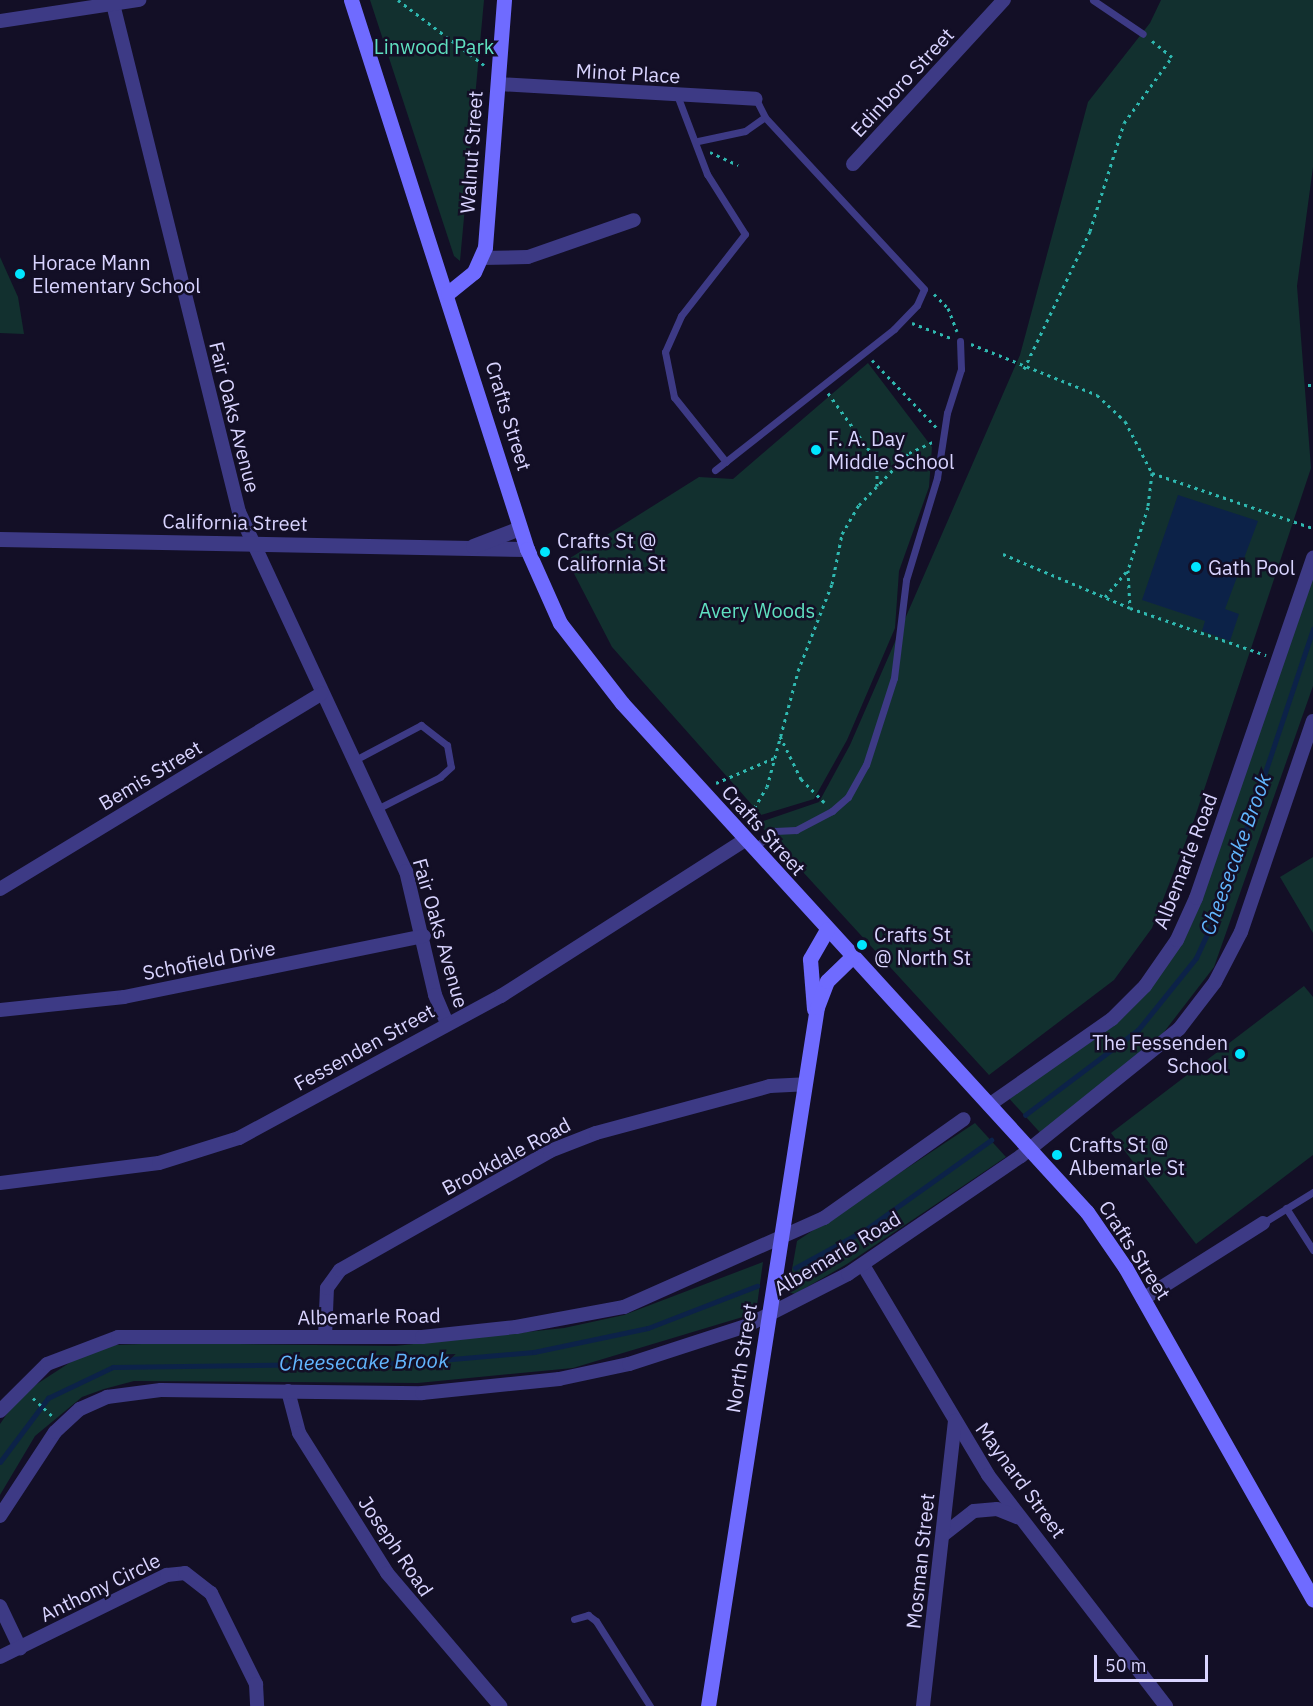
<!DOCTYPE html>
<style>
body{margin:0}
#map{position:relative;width:1313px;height:1706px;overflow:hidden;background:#130f26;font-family:"IBM Plex Sans",sans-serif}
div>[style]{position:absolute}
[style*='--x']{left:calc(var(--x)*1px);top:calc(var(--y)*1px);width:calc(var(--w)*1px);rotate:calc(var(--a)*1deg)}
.green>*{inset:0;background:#12302f}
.water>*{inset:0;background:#0c2248}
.stream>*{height:4.5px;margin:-2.25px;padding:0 2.25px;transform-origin:2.25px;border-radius:2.25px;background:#0c2248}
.path>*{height:3px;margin-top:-1.5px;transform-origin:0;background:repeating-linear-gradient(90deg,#2fb8b0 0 3px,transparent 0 7.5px)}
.service>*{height:7px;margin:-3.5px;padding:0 3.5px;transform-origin:3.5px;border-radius:3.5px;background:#3d3a85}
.minor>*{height:14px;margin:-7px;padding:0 7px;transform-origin:7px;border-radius:7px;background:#3d3a85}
.tertiary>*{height:15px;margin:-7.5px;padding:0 7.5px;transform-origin:7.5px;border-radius:7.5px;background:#3d3a85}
.secondary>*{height:15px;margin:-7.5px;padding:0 7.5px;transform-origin:7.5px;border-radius:7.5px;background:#6f6bff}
.dots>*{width:16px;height:16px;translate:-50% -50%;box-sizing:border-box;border:3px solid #130f26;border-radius:50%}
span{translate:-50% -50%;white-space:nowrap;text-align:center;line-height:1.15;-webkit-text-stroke:5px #130f26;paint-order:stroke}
.park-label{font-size:20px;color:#5fe0c0}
.street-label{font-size:20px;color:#d9d4ff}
.poi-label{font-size:20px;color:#d9d4ff}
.left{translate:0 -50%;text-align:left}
.right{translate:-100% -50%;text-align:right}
.water-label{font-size:21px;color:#62b6ff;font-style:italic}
.scale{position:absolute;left:1094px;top:1655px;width:114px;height:27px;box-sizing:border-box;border:3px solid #d9d4ff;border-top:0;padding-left:8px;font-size:18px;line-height:21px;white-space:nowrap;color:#d9d4ff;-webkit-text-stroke:4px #130f26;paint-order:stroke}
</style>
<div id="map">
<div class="green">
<div style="clip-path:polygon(370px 0,484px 0,460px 261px,454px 256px)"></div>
<div style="clip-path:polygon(1161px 0,1313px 0,1313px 167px,1297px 286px,1311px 468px,1194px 820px,1152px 928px,1114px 980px,989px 1075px,758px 823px,819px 802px,850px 745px,1020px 355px,1088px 102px,1150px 23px)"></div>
<div style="clip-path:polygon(0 257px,18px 297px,24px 334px,0 333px)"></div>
<div style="clip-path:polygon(868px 363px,932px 447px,929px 487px,899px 571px,895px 628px,847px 740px,814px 799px,761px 815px,612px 647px,567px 560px,699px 477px,733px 479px)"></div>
<div style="clip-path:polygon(1313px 558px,1313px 686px,1214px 967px,1154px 1045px,1045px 1138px,1005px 1094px,1112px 1019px,1188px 919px)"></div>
<div style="clip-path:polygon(1313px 857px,1313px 933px,1280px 877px)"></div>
<div style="clip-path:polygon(1304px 986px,1313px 997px,1313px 1155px,1196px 1244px,1111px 1133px)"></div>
<div style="clip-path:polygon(975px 1123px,1006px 1157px,847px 1264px,795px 1294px,788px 1292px,797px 1241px)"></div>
<div style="clip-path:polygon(763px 1262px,756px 1313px,573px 1368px,418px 1383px,134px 1381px,104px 1389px,82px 1397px,35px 1436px,0 1495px,0 1424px,20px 1395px,83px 1354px,115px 1345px,168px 1343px,395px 1346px,564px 1328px,624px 1315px)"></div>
</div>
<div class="water">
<div style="clip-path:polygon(1178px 495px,1258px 521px,1225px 609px,1239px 614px,1230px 641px,1202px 631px,1205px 621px,1142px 600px)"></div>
</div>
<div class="stream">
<div style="--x:1025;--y:1115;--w:141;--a:-37"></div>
<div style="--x:1138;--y:1030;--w:92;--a:-51.1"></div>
<div style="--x:1196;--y:958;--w:60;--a:-65.2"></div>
<div style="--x:1221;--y:904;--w:290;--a:-71.5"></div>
<div style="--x:795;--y:1268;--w:80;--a:-28.5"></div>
<div style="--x:865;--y:1230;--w:155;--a:-35.5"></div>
<div style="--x:0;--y:1462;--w:80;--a:-53.1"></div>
<div style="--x:48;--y:1398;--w:72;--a:-25.5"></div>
<div style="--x:113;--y:1367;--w:293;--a:-0.8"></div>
<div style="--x:406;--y:1363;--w:128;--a:-4.9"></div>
<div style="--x:534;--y:1352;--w:116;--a:-11.9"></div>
<div style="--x:648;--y:1328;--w:117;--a:-21.1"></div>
</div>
<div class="path">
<div style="--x:398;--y:0;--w:108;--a:37.1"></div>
<div style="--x:710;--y:152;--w:31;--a:25"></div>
<div style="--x:934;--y:294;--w:20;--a:45"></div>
<div style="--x:948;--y:308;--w:25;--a:69"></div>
<div style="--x:912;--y:323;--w:42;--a:21"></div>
<div style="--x:971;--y:344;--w:136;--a:22"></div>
<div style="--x:1097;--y:395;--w:38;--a:43"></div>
<div style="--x:1125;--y:421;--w:59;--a:62.6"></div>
<div style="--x:1152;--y:473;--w:170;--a:18.9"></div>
<div style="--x:872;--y:360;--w:93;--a:46.3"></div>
<div style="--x:1024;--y:369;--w:153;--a:-64.4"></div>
<div style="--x:1090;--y:231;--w:113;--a:-72.5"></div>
<div style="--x:1124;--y:123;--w:82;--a:-54"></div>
<div style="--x:1172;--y:57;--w:26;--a:-141"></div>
<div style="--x:1308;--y:385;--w:5;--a:0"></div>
<div style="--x:828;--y:393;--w:84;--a:54.2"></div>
<div style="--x:877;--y:461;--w:25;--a:90"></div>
<div style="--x:1152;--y:473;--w:34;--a:97"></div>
<div style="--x:1148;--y:507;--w:66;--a:107.6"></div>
<div style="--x:1128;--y:570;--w:38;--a:87"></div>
<div style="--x:1130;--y:608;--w:144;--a:19.1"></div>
<div style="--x:1003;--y:554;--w:138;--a:23"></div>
<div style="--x:1105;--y:597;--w:34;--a:-50"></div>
<div style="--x:780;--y:736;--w:48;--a:64"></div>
<div style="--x:801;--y:779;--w:33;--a:45"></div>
<div style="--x:716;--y:783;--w:63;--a:-23.3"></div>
<div style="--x:747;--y:821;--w:39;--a:-60"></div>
<div style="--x:767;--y:787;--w:120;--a:-75"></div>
<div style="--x:798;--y:671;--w:93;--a:-68.7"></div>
<div style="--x:832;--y:584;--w:51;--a:-78.7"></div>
<div style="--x:842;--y:534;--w:34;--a:-60"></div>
<div style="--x:859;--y:505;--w:72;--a:-46.1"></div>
<div style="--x:909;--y:453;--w:26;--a:-25"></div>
<div style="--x:33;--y:1398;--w:26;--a:43"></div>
</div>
<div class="service">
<div style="--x:1093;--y:0;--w:60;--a:34.2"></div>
<div style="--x:677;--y:95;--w:85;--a:69.2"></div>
<div style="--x:707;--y:174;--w:71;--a:57.7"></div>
<div style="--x:745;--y:234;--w:104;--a:128"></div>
<div style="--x:681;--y:316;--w:39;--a:114"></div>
<div style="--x:665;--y:352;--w:46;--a:78.7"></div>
<div style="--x:674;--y:397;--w:83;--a:51.3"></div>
<div style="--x:698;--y:141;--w:48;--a:-12"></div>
<div style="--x:745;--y:131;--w:24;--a:-35"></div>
<div style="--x:715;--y:470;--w:228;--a:-38.2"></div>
<div style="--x:894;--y:329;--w:33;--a:-46"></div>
<div style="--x:917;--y:305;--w:17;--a:-66"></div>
<div style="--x:924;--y:289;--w:234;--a:-132.8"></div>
<div style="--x:765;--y:117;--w:20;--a:-117"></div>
<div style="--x:353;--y:761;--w:77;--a:-27.9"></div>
<div style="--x:421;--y:725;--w:33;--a:38"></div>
<div style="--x:447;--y:745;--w:22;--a:80"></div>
<div style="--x:451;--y:767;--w:15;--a:138"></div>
<div style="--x:440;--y:777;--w:71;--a:153.1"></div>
<div style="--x:754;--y:848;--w:27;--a:-39"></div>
<div style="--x:775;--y:831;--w:21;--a:-3"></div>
<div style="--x:796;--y:830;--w:41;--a:-27.8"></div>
<div style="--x:832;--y:811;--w:21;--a:-41"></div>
<div style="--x:848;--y:797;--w:37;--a:-61"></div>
<div style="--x:866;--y:765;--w:91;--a:-72.2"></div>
<div style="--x:894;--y:678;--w:99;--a:-83"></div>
<div style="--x:906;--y:580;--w:107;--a:-73.1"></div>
<div style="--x:937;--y:478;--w:66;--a:-81.3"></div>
<div style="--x:947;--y:413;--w:46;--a:-72.3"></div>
<div style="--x:961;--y:369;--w:28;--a:-92"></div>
<div style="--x:1286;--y:1208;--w:50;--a:57.3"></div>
<div style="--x:1263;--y:1223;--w:59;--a:-31.8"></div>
<div style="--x:574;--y:1619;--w:15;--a:-16"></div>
<div style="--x:588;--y:1615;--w:10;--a:37"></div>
<div style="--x:596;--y:1621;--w:101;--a:57.6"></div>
</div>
<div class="minor">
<div style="--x:113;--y:4;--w:523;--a:76.07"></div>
<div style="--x:239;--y:512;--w:396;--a:65.1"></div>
<div style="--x:406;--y:871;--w:127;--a:76.8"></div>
<div style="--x:435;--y:995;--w:30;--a:67"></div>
<div style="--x:0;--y:21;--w:141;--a:-8.6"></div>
<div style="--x:498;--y:84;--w:258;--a:3.3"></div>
<div style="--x:853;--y:164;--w:223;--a:-47.4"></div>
<div style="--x:481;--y:258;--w:47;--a:-1.2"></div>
<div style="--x:528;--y:257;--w:112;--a:-19.2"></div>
<div style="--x:0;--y:889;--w:376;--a:-31.3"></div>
<div style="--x:0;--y:1010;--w:125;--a:-6"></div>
<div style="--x:124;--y:997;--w:306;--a:-11.5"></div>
<div style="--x:989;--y:1105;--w:150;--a:-35"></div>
<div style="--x:1112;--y:1019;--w:47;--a:-45"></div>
<div style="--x:1145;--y:986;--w:56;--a:-55.2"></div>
<div style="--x:1177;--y:940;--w:46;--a:-65.7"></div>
<div style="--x:1196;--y:898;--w:360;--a:-71"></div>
<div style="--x:0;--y:1183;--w:160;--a:-7.2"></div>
<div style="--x:159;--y:1163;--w:84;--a:-17.4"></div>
<div style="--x:239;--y:1138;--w:298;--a:-28.5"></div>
<div style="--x:501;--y:996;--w:290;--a:-32.6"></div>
<div style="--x:863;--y:1265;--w:244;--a:59.2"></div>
<div style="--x:988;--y:1475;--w:292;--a:52.4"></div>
<div style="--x:1143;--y:1299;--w:142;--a:-32.3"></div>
<div style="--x:325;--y:1337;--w:49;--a:-87.7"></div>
<div style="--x:327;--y:1288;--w:22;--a:-54"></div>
<div style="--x:340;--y:1270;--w:241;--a:-29.5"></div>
<div style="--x:550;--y:1151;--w:49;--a:-21.4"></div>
<div style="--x:596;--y:1133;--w:180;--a:-15.1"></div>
<div style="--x:770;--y:1086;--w:35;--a:-3"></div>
<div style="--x:288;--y:1391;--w:43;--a:75.3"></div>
<div style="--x:299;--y:1433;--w:165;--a:57.8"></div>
<div style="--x:387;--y:1573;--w:175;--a:49.6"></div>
<div style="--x:0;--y:1411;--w:66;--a:-45"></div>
<div style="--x:47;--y:1364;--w:76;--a:-20.8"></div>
<div style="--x:118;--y:1337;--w:304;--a:0"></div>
<div style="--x:422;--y:1337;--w:95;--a:-6.1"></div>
<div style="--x:516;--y:1327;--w:110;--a:-10.5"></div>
<div style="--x:624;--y:1307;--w:219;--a:-24"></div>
<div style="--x:824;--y:1218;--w:171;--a:-35.3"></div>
<div style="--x:0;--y:1516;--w:100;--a:-56.8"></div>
<div style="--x:55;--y:1432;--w:34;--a:-43"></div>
<div style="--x:80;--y:1409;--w:30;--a:-24"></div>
<div style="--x:107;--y:1397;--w:54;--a:-7.4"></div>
<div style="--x:161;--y:1390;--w:261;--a:0.7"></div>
<div style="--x:422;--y:1393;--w:138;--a:-5.8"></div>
<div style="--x:559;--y:1379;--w:72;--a:-12.1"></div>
<div style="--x:629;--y:1364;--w:123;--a:-18"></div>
<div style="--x:746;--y:1326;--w:114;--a:-27"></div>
<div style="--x:848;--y:1274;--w:209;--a:-34.3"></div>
<div style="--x:1021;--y:1156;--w:203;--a:-38.8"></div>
<div style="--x:1179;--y:1029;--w:59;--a:-52.5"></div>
<div style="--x:1215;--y:982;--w:56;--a:-62.5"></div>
<div style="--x:1241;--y:932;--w:223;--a:-71.2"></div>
<div style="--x:943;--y:1535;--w:39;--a:-38"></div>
<div style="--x:974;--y:1511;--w:23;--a:-5"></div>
<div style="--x:997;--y:1509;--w:22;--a:22"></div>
<div style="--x:0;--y:1606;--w:47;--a:64.5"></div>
<div style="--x:0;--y:1657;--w:186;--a:-26.2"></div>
<div style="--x:167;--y:1575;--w:18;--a:-6"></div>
<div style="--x:185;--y:1573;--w:33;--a:38"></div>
<div style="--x:211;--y:1593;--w:102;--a:63.7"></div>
<div style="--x:256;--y:1684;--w:22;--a:87"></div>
<div style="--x:923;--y:1706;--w:287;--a:-83.6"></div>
</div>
<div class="tertiary">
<div style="--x:0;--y:539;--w:527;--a:1.09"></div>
<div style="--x:473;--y:546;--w:50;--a:-21"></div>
</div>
<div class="secondary">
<div style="--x:351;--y:0;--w:577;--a:72.23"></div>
<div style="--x:527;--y:549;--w:81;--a:66"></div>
<div style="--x:560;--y:623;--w:101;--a:52.2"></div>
<div style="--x:622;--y:703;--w:689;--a:47.59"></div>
<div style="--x:1087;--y:1212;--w:67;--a:55.4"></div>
<div style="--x:1125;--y:1267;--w:382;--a:60.5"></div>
<div style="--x:448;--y:293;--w:33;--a:-39"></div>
<div style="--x:474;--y:272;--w:27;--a:-66"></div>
<div style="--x:485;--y:247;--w:248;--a:-85.6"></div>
<div style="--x:814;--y:1009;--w:50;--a:-94.6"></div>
<div style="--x:810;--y:959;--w:34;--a:-60"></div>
<div style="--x:708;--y:1706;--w:707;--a:-81.14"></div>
<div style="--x:817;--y:1007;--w:28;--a:-69"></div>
<div style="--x:827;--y:981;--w:35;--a:-44"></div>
</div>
<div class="dots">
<div style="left:20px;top:274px;background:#00e5ff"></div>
<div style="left:816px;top:450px;background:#00e5ff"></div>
<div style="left:545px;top:552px;background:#00e5ff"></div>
<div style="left:1196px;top:567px;background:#00e5ff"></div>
<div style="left:862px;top:945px;background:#00e5ff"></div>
<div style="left:1240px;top:1054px;background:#00e5ff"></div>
<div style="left:1057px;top:1155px;background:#00e5ff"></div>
</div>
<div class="park-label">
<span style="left:434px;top:46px">Linwood Park</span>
<span style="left:757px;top:610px">Avery Woods</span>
</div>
<div class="street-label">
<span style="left:628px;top:73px;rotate:3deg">Minot Place</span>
<span style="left:902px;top:82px;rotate:-47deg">Edinboro Street</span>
<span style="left:471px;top:152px;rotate:-86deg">Walnut Street</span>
<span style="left:509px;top:416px;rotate:73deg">Crafts Street</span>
<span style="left:235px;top:417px;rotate:76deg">Fair Oaks Avenue</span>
<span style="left:235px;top:522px;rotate:1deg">California Street</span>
<span style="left:150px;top:775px;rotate:-31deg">Bemis Street</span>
<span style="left:764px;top:830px;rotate:48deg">Crafts Street</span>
<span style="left:1185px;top:861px;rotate:-69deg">Albemarle Road</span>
<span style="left:441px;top:933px;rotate:74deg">Fair Oaks Avenue</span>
<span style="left:209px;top:960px;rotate:-11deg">Schofield Drive</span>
<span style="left:364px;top:1047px;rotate:-29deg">Fessenden Street</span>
<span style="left:506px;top:1156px;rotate:-28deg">Brookdale Road</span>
<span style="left:1135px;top:1250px;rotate:57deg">Crafts Street</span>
<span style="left:837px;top:1253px;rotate:-31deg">Albemarle Road</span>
<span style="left:369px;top:1316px;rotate:-1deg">Albemarle Road</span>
<span style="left:741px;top:1358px;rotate:-81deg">North Street</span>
<span style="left:1021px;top:1480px;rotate:54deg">Maynard Street</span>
<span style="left:396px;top:1546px;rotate:56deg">Joseph Road</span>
<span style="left:920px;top:1561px;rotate:-84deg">Mosman Street</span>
<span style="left:100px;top:1587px;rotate:-26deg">Anthony Circle</span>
</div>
<div class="poi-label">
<span class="left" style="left:32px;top:274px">Horace Mann<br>Elementary School</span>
<span class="left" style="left:828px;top:450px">F. A. Day<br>Middle School</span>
<span class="left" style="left:557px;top:552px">Crafts St @<br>California St</span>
<span class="left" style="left:1208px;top:567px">Gath Pool</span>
<span class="left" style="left:874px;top:946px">Crafts St<br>@ North St</span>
<span class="right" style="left:1228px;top:1054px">The Fessenden<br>School</span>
<span class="left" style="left:1069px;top:1156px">Crafts St @<br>Albemarle St</span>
</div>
<div class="water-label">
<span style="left:1235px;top:854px;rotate:-70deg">Cheesecake Brook</span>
<span style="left:364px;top:1361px;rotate:-1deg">Cheesecake Brook</span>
</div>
<div class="scale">50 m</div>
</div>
